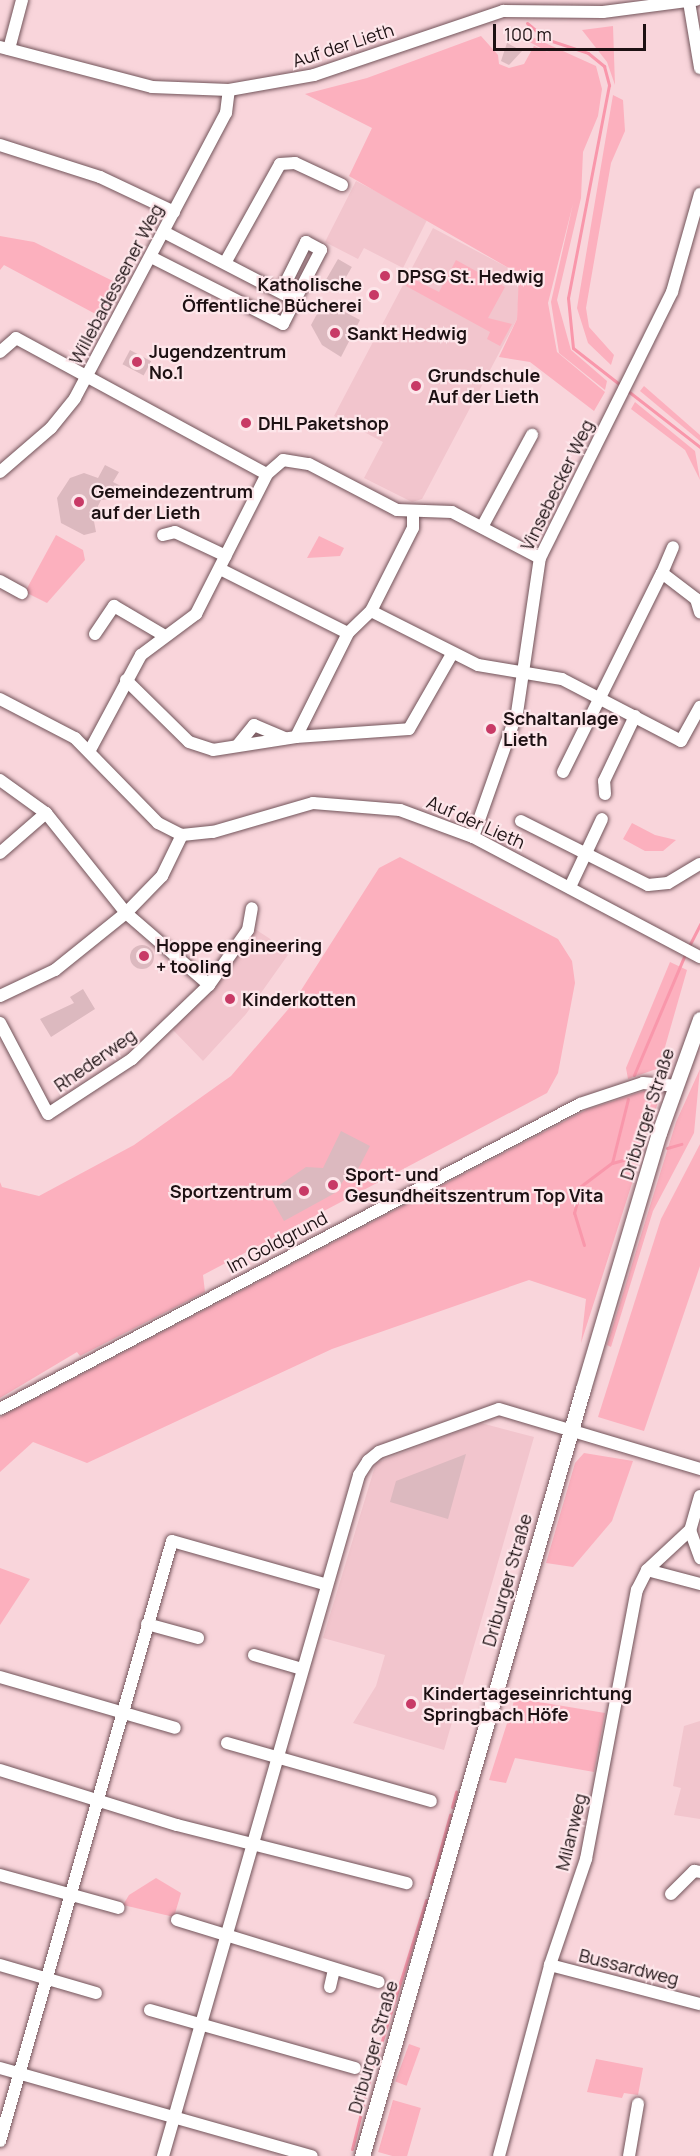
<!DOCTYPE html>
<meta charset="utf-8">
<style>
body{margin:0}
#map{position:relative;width:700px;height:2156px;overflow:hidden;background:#f9d5db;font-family:Manrope,sans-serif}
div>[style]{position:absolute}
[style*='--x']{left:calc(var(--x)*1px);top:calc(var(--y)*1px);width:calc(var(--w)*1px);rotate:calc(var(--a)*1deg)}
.built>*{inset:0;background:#f2c5cd}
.green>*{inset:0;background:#fcb0be;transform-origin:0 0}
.stream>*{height:3px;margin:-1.5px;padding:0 1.5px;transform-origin:1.5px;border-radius:1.5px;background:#f997ab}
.building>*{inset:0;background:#dcb9bf;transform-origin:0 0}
.round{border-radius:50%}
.roads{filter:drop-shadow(0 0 2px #72545a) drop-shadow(0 0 2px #72545a)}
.minor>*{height:12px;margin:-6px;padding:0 6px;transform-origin:6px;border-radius:6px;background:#fff}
.major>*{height:15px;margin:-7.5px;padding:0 7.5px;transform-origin:7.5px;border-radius:7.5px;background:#fff}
.dots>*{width:16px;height:16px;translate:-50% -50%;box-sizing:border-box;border:3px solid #fde6ea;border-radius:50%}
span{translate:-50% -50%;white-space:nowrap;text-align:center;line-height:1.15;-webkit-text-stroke:4.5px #fde6ea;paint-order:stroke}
.street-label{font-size:18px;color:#1d1113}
.poi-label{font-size:18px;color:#1d1113;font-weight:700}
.left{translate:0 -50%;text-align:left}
.right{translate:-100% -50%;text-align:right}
.scale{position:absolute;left:493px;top:24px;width:153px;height:27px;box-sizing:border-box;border:3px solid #1d1113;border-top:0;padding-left:8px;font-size:18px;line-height:21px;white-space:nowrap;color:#1d1113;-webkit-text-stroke:4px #fde6ea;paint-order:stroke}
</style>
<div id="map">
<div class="built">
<div style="clip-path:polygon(356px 181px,428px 218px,403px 268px,364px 248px,358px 259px,325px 242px)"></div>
<div style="clip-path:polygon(433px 228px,520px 274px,517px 319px,422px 499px,412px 502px,364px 478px,383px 442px,334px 416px)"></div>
<div style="clip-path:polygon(255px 929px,290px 952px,246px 1014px,203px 1061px,173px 1030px,232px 964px)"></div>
<div style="clip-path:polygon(481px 1423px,534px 1437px,444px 1750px,353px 1723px,376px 1686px,385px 1655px,323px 1638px,376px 1463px)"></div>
<div style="clip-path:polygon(700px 1721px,700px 1819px,674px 1815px,681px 1788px,673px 1786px,684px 1726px)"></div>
</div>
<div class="green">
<div style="clip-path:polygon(613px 26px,615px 85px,607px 62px,582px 30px)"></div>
<div style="clip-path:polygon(481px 36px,498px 55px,499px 64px,509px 68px,524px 64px,534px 46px,550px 53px,522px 38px,532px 37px,596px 66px,602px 89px,598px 116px,583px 152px,581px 198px,557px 300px,571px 350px,607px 381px,605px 390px,559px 353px,551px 302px,573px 204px,548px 303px,557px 352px,605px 392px,594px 411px,530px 362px,499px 357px,517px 319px,519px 274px,349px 176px,372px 128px,305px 94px,367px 78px)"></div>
<div style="clip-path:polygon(613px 95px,623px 100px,625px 131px,611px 163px,586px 308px,589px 327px,614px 355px,611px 365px,588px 343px,577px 308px)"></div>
<div style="clip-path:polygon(0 236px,34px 242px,121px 285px,103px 318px,4px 265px,0 270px)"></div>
<div style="clip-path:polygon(456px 260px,505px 287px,488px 318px,512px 324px,500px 346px,487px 339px,490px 332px,406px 286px,410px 277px,439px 292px)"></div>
<div style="clip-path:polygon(644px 386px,700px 435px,700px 441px,640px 391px)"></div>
<div style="clip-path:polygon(635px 402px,695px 451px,700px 480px,685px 450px,631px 409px)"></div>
<div style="clip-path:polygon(56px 535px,83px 550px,85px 560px,47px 603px,25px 592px)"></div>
<div style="clip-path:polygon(319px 536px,344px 548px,340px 556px,307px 558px)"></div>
<div style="clip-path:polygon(632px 823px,655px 835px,676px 840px,663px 851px,645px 851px,623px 839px)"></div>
<div style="clip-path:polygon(400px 857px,558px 939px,572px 961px,575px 983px,558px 1073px,547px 1093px,203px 1275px,205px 1292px,80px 1356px,77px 1352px,0 1398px,0 1182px,2px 1187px,39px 1196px,134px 1145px,231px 1076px,291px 1006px,379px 868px)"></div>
<div style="clip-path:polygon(670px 962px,687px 970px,659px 1068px,628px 1079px,626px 1068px)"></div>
<div style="clip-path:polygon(700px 1069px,694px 1133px,653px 1211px,611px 1347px,607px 1345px,676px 1122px)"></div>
<div style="clip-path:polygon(647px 1090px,658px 1102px,581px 1343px,586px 1299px,529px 1280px,332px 1349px,87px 1463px,33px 1442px,0 1472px,0 1417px,586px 1110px)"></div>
<div style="clip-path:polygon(700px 1144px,700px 1266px,644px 1431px,598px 1417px,661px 1219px)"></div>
<div style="clip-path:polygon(584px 1453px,633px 1461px,612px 1521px,573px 1567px,546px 1563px,575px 1463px)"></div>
<div style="clip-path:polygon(0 1568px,30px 1579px,0 1625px)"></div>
<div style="clip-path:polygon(515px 1698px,605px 1713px,594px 1772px,515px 1758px,506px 1783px,489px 1780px)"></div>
<div style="clip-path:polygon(156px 1878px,181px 1893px,174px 1917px,123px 1905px,129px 1895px)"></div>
<div style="left:409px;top:2044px;width:12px;height:40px;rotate:20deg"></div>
<div style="clip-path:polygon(596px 2059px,643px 2068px,638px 2095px,624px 2093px,622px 2098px,587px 2092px)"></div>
<div style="left:393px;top:2100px;width:29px;height:54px;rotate:16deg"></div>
</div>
<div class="stream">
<div style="--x:527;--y:23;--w:25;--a:40"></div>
<div style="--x:546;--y:39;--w:44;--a:18.4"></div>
<div style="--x:588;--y:53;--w:21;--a:39"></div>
<div style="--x:604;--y:66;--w:20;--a:75"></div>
<div style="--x:609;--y:85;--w:217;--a:100.9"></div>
<div style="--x:568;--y:298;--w:50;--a:84.3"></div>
<div style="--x:573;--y:348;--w:63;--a:38"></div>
<div style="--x:628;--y:391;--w:91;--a:37.9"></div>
<div style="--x:689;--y:946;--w:25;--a:-63"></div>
<div style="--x:634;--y:1075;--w:134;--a:-67.1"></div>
<div style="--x:667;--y:1148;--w:15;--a:-16"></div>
<div style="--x:612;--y:1163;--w:66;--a:-76"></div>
<div style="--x:584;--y:1245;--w:34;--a:-107"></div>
<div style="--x:574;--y:1213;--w:28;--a:-75"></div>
<div style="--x:581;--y:1186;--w:39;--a:-37"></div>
<div style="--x:612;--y:1163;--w:20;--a:-15"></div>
<div style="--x:452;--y:1807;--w:16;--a:-75"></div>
<div style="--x:431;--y:1883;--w:71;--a:-74.4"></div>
<div style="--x:374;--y:2066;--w:174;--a:-72.6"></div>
<div style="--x:352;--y:2149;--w:70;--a:-76"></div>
</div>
<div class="building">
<div style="clip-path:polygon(507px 43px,522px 51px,509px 65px,501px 61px)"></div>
<div style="left:338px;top:259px;width:16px;height:24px;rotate:30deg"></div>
<div style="clip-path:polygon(324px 301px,360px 320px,341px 357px,322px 345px,311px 325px)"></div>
<div style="left:130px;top:350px;width:24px;height:16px;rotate:28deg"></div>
<div style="clip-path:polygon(105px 465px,119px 472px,113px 482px,125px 488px,120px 498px,101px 500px,93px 516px,96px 532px,84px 535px,61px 523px,57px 498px,70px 478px,84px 473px,98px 478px)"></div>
<div class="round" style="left:130px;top:945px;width:24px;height:24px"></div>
<div style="clip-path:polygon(83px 989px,95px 1009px,51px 1037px,40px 1019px,74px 1003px,70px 997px)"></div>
<div style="clip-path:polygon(341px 1131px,370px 1146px,354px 1177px,348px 1174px,335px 1193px,284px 1221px,268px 1193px,306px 1167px,323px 1168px)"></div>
<div style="clip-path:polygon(466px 1454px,448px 1519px,390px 1502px,396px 1481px)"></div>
</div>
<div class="roads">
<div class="minor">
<div style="--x:689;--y:2;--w:67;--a:80.5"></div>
<div style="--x:0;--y:47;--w:157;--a:14.7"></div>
<div style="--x:152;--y:87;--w:77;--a:2.2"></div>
<div style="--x:229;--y:90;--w:86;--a:-10"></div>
<div style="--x:314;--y:75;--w:200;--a:-18.7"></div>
<div style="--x:503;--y:11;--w:100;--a:0.6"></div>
<div style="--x:603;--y:12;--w:94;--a:-7.4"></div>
<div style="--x:9;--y:49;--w:51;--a:-75.1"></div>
<div style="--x:0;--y:145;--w:105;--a:17.7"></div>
<div style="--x:100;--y:177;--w:82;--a:25.3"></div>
<div style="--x:151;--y:257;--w:148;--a:26.9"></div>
<div style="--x:283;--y:324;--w:27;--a:-63"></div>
<div style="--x:295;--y:300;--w:148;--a:-152.6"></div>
<div style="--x:225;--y:263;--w:113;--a:-60.9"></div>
<div style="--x:280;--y:164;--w:15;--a:-4"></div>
<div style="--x:295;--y:163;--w:52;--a:25.1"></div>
<div style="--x:281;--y:292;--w:56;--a:-63.4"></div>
<div style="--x:306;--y:242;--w:17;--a:28"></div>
<div style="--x:321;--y:250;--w:56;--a:117.5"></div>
<div style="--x:0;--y:352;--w:21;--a:-41"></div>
<div style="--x:16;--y:338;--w:285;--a:28.5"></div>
<div style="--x:0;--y:472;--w:67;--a:-40.8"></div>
<div style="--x:51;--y:428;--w:38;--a:-51"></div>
<div style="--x:75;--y:398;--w:323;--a:-62.1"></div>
<div style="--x:226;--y:113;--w:23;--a:-83"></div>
<div style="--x:482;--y:527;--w:105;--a:-61.5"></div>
<div style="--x:163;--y:535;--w:12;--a:-14"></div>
<div style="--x:175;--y:532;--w:56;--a:25.2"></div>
<div style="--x:220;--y:569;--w:143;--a:26.6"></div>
<div style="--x:348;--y:633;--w:32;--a:-44"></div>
<div style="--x:371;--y:611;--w:120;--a:26.8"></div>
<div style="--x:478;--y:665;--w:85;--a:9.5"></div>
<div style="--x:562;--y:679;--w:134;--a:27.5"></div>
<div style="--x:681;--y:741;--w:39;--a:-61"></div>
<div style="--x:662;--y:573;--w:28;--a:-67"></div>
<div style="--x:0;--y:581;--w:25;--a:29"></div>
<div style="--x:371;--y:611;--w:93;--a:-63.2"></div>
<div style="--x:413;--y:528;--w:14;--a:-90"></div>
<div style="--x:95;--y:634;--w:34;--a:-56"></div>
<div style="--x:114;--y:606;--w:59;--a:30.5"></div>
<div style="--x:126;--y:680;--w:88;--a:44.5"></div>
<div style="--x:189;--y:742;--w:25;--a:18"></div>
<div style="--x:213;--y:750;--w:84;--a:-8.9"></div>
<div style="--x:296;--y:737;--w:113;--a:-4"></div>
<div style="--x:409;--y:729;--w:86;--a:-60.2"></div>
<div style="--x:0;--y:699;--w:85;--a:27.5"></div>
<div style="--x:75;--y:738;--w:119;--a:45.7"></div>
<div style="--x:158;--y:823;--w:27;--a:27"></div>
<div style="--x:182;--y:835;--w:31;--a:-6"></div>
<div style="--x:213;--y:832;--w:104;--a:-16.2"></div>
<div style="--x:313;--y:803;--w:87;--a:4.6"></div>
<div style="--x:400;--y:810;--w:78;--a:20.3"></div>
<div style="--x:473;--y:837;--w:257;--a:27.9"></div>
<div style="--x:296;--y:737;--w:116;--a:-63.4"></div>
<div style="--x:237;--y:746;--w:27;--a:-51"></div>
<div style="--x:254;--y:725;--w:34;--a:23"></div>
<div style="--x:90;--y:750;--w:108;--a:-61.8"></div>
<div style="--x:141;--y:655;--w:69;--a:-36.7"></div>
<div style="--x:196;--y:614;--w:157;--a:-63.1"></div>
<div style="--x:267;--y:474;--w:21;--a:-41"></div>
<div style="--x:283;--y:460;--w:26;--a:9"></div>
<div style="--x:309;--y:464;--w:99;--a:27.6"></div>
<div style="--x:397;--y:510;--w:55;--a:2.1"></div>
<div style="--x:452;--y:512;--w:99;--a:27.6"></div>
<div style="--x:563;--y:772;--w:222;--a:-63.6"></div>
<div style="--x:662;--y:573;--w:43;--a:37.4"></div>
<div style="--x:696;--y:599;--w:14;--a:73"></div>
<div style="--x:0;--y:780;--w:57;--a:35.7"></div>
<div style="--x:46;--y:813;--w:128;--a:51.3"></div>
<div style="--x:126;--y:913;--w:110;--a:40.9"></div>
<div style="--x:209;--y:985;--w:107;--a:136.1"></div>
<div style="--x:132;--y:1059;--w:100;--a:146.8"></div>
<div style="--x:48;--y:1114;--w:103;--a:-117.8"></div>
<div style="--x:605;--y:794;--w:13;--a:-94"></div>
<div style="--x:604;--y:781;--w:72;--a:-64.5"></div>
<div style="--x:521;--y:821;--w:142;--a:26.7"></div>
<div style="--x:648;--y:885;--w:20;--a:-6"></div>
<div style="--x:668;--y:883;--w:37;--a:-31"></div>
<div style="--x:473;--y:837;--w:132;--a:-70.5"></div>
<div style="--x:517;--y:713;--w:157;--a:-81.6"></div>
<div style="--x:540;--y:558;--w:297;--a:-63.6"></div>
<div style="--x:672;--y:292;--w:102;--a:-74.1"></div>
<div style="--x:0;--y:853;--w:61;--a:-41"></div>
<div style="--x:570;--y:887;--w:75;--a:-64.8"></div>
<div style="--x:209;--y:985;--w:67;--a:-54.7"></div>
<div style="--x:248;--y:930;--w:22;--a:-80"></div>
<div style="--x:0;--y:996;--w:61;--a:-25.3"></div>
<div style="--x:55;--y:970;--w:91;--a:-38.8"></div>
<div style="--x:126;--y:913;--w:52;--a:-45.8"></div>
<div style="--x:162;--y:876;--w:46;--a:-64"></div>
<div style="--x:0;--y:1409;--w:655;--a:-27.74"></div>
<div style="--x:580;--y:1104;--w:66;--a:-18.4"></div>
<div style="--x:643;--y:1083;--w:32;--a:5"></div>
<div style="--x:700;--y:1496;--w:35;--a:106"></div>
<div style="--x:690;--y:1530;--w:30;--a:70"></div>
<div style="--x:647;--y:1570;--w:55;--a:14.8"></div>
<div style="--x:147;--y:1624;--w:53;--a:15.4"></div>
<div style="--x:254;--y:1655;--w:50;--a:16.3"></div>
<div style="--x:0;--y:1677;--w:182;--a:16.2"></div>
<div style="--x:227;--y:1743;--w:212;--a:15.9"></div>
<div style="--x:0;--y:1770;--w:185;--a:17.3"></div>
<div style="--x:177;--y:1825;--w:237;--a:14.2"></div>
<div style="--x:0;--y:1875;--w:123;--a:15.5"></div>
<div style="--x:671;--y:1894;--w:33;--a:-45"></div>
<div style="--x:694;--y:1871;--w:6;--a:9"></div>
<div style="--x:177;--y:1920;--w:211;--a:17.1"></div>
<div style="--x:0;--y:1965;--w:100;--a:16.3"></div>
<div style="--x:550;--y:1965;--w:155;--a:14.6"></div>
<div style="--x:330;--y:1987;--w:17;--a:-77"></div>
<div style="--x:150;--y:2010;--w:213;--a:15.8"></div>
<div style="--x:0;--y:2068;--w:324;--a:15.8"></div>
<div style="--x:0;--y:2141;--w:624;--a:-74"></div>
<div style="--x:172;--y:1541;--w:161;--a:15.8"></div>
<div style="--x:163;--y:2156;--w:709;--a:-73.94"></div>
<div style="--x:359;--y:1475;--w:17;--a:-57"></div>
<div style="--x:368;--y:1461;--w:14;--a:-39"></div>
<div style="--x:379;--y:1452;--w:127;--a:-19.7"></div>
<div style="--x:499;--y:1409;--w:210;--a:16.6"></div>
<div style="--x:499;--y:2156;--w:198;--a:-75"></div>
<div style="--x:550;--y:1965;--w:112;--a:-71.2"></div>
<div style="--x:586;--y:1859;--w:274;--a:-79.3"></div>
<div style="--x:637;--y:1590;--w:22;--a:-63"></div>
<div style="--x:647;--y:1570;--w:59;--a:-42.9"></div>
<div style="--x:629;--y:2156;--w:53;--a:-80.2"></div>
</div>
<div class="major">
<div style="--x:362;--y:2156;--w:798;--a:-73.93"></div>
<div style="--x:583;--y:1389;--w:267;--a:-73.5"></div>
<div style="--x:659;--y:1133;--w:121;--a:-70.2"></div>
</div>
</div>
<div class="dots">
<div style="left:385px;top:276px;background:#c83a66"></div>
<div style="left:374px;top:295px;background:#c83a66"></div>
<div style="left:335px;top:333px;background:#c83a66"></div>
<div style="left:137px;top:362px;background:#c83a66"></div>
<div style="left:416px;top:386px;background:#c83a66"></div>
<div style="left:246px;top:423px;background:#c83a66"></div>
<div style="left:79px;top:502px;background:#c83a66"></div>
<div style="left:491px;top:729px;background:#c83a66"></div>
<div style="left:144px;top:956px;background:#c83a66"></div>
<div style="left:230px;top:999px;background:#c83a66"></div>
<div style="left:333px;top:1185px;background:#c83a66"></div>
<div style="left:304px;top:1191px;background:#c83a66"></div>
<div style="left:411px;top:1704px;background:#c83a66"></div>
</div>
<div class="street-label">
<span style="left:343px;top:45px;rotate:-18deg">Auf der Lieth</span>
<span style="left:116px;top:284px;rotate:-62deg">Willebadessener Weg</span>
<span style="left:557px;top:485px;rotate:-64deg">Vinsebecker Weg</span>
<span style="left:476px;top:822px;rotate:24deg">Auf der Lieth</span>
<span style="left:95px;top:1060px;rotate:-35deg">Rhederweg</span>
<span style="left:647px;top:1114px;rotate:-72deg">Driburger Straße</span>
<span style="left:277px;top:1242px;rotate:-28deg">Im Goldgrund</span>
<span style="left:507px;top:1580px;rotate:-74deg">Driburger Straße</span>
<span style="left:571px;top:1832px;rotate:-76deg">Milanweg</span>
<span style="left:629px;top:1967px;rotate:14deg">Bussardweg</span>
<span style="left:373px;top:2047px;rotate:-74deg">Driburger Straße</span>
</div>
<div class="poi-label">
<span class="left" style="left:397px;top:276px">DPSG St. Hedwig</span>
<span class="right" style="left:362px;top:295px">Katholische<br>Öffentliche Bücherei</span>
<span class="left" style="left:347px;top:333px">Sankt Hedwig</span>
<span class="left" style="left:149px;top:362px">Jugendzentrum<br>No.1</span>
<span class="left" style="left:428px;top:386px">Grundschule<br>Auf der Lieth</span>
<span class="left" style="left:258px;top:423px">DHL Paketshop</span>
<span class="left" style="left:91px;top:502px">Gemeindezentrum<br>auf der Lieth</span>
<span class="left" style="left:503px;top:729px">Schaltanlage<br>Lieth</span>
<span class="left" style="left:156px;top:956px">Hoppe engineering<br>+ tooling</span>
<span class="left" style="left:242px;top:999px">Kinderkotten</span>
<span class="left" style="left:345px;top:1185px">Sport- und<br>Gesundheitszentrum Top Vita</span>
<span class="right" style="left:292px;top:1191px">Sportzentrum</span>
<span class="left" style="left:423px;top:1704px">Kindertageseinrichtung<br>Springbach Höfe</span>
</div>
<div class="scale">100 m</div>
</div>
